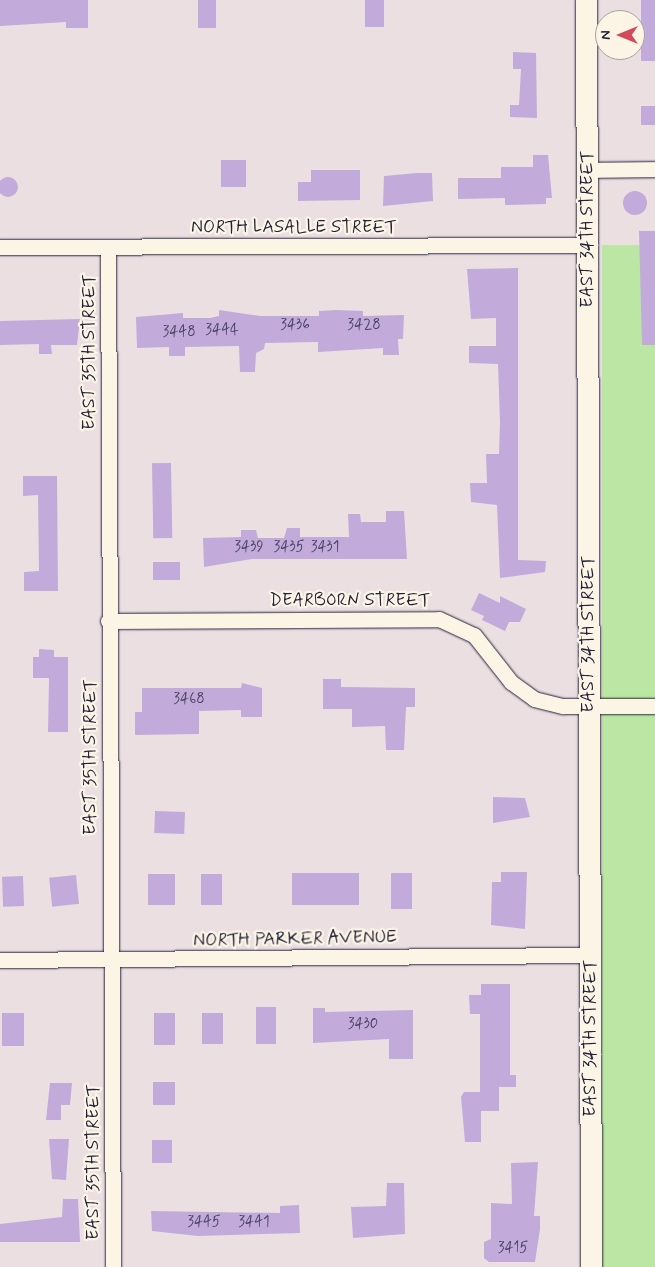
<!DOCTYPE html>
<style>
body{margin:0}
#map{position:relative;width:655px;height:1267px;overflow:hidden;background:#ebdfe2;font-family:Mynerve,sans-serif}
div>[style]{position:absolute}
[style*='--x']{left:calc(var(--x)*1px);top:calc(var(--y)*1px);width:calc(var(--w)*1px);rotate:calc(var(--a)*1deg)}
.green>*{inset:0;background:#bce6a3;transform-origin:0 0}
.building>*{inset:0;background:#c2abda;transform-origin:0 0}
.round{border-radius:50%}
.roads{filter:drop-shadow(0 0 1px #22223b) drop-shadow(0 0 1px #22223b)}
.street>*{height:15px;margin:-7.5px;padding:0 7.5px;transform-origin:7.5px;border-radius:7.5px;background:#fcf5e5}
.secondary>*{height:21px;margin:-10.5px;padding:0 10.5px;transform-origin:10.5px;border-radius:10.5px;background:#fcf5e5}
span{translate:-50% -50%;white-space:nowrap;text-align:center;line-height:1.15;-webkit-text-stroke:4.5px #fcf5e5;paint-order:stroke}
.number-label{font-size:15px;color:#4a4463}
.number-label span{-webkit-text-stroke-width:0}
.street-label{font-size:18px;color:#22223b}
.north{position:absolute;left:595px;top:10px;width:50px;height:50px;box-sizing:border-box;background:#fcf5e5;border:1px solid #a5a1a1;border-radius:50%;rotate:270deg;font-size:14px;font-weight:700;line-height:20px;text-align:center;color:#22223b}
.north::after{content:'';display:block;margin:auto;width:18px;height:22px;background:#d1495b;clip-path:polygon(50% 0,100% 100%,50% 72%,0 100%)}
</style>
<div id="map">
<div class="green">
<div style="left:655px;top:245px;width:1022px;height:53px;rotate:90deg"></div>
</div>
<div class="building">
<div style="clip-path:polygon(0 0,88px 0,88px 28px,66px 28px,66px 22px,0 26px)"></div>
<div style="left:198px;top:0;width:18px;height:28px"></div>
<div style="left:365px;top:0;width:19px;height:27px"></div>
<div style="left:641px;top:0;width:14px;height:61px"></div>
<div style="clip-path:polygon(513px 52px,536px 53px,537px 118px,510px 117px,510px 105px,519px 105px,521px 69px,513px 69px)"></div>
<div style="left:655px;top:106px;width:19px;height:14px;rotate:90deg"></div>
<div style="clip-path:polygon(533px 155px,548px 155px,552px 198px,546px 198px,546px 204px,505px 205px,505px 198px,458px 199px,458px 178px,501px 178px,501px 167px,533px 167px)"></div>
<div style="left:221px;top:160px;width:25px;height:27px"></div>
<div style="clip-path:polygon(311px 170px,360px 170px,360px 200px,298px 201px,298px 182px,311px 182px)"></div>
<div style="clip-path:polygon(417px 173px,432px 173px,433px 201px,383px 206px,384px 176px)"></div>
<div class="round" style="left:-2px;top:177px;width:20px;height:20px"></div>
<div class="round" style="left:623px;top:191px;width:24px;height:24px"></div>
<div style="clip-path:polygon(639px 231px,655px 231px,655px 345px,642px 345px)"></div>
<div style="clip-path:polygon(518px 268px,518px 560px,546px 561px,545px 572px,500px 578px,497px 505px,471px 502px,470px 483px,487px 483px,486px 454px,499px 454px,500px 422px,498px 364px,469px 363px,469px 346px,496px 346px,496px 318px,471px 319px,467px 269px)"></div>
<div style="clip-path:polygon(219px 310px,260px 316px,319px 316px,319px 311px,337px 310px,363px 311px,363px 316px,404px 315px,403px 339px,398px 339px,399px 355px,383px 355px,383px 348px,318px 352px,318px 342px,265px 343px,264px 349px,256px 353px,255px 372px,240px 372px,239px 346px,185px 347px,185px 356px,169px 356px,169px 347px,137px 348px,136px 317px,183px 313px,183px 318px,210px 318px,219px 316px)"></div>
<div style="clip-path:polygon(80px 319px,77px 345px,51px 345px,52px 354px,39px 354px,39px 344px,0 345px,0 321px)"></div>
<div style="left:171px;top:463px;width:75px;height:19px;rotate:89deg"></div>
<div style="clip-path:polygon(23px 476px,57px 476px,58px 591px,24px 591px,24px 572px,39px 571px,38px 495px,23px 496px)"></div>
<div style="clip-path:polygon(386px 511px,404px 511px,407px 559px,252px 559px,204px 567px,203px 538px,241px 537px,241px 530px,256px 530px,258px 538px,284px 538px,287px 528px,300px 528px,300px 537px,349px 537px,348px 514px,360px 514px,361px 522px,386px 522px)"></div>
<div style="left:180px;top:562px;width:18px;height:27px;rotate:90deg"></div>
<div style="clip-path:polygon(479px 593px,500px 603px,500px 596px,526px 609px,520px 622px,509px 622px,505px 631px,482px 620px,484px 616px,471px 610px)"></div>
<div style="clip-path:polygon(39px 649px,54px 650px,54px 657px,68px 657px,68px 732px,48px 732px,49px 678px,33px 678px,33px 657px,39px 657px)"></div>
<div style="clip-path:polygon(323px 679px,341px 679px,341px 687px,415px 688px,415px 707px,406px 707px,404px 750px,386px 750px,385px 726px,352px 727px,352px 709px,323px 709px)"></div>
<div style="clip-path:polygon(242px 683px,262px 688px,262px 717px,241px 717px,241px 710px,199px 711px,199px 734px,135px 735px,135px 712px,142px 712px,142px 688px,241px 688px)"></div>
<div style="clip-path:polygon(493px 797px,525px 798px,530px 817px,493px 823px)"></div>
<div style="left:155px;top:811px;width:30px;height:22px;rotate:2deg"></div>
<div style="clip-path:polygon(501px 872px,527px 872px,525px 929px,491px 925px,492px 882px,501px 882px)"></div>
<div style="left:292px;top:873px;width:67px;height:32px"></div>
<div style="left:391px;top:873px;width:21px;height:36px"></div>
<div style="left:148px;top:874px;width:27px;height:31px"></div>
<div style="left:201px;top:874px;width:21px;height:31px"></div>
<div style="left:76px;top:875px;width:29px;height:27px;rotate:84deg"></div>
<div style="left:23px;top:876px;width:30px;height:21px;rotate:88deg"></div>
<div style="clip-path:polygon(481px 984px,510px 984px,510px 1075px,516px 1075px,516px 1087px,499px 1087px,499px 1111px,481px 1111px,481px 1142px,465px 1142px,461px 1097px,464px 1092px,480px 1092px,480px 1014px,470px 1014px,469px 995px,481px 995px)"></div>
<div style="left:256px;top:1007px;width:20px;height:37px"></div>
<div style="clip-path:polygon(313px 1008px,325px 1008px,325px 1012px,413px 1010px,413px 1059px,389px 1059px,389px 1039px,313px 1043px)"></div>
<div style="left:2px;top:1013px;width:22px;height:33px"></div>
<div style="left:154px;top:1013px;width:21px;height:32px"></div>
<div style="left:202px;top:1013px;width:21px;height:31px"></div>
<div style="left:153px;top:1082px;width:22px;height:23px"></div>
<div style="clip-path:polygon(50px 1083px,72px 1083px,70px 1105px,61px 1105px,61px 1120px,46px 1120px)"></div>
<div style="clip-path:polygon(49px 1139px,69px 1139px,66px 1180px,52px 1179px)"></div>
<div style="left:152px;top:1140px;width:20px;height:23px"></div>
<div style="clip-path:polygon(538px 1162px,534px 1216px,540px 1216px,540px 1229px,535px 1262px,489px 1262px,484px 1258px,484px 1242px,491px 1239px,491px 1203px,512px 1204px,511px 1163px)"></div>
<div style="clip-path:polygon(387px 1183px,404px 1183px,405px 1234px,353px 1238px,351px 1207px,386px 1206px)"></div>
<div style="clip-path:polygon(63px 1199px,78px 1199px,80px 1242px,0 1242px,0 1224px,62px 1217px)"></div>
<div style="clip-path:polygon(299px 1205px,300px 1233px,198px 1236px,152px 1231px,151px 1211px,280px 1213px,280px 1206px)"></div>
</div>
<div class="roads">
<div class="street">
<div style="--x:587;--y:170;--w:68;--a:-0.8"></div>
<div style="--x:0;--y:247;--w:587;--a:-0.2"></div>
<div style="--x:108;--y:247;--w:1020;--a:89.72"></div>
<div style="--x:108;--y:621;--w:331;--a:-0.3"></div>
<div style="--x:439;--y:619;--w:38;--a:25"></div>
<div style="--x:474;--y:635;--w:60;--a:51.8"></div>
<div style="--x:511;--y:682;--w:29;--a:36"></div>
<div style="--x:534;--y:699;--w:30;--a:14"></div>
<div style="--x:563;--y:706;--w:92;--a:0"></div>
<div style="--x:0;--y:960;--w:590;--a:-0.49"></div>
</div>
<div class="secondary">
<div style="--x:586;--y:0;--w:1267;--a:89.77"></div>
</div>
</div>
<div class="number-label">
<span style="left:295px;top:326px">3436</span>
<span style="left:364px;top:326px">3428</span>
<span style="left:222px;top:331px">3444</span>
<span style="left:179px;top:333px">3448</span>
<span style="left:249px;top:548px">3439</span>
<span style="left:289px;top:548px">3435</span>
<span style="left:325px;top:548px">3431</span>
<span style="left:189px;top:700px">3468</span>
<span style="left:363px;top:1025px">3430</span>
<span style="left:204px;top:1223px">3445</span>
<span style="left:254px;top:1223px">3441</span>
<span style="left:513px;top:1249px">3415</span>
</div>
<div class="street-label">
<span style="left:294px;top:227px">NORTH LASALLE STREET</span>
<span style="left:587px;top:229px;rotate:-90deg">EAST 34TH STREET</span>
<span style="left:89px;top:352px;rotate:-90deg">EAST 35TH STREET</span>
<span style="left:350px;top:600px">DEARBORN STREET</span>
<span style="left:588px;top:634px;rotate:-90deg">EAST 34TH STREET</span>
<span style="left:90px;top:757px;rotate:-90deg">EAST 35TH STREET</span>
<span style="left:295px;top:939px;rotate:-1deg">NORTH PARKER AVENUE</span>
<span style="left:590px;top:1038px;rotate:-90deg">EAST 34TH STREET</span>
<span style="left:93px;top:1162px;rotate:-90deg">EAST 35TH STREET</span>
</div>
<div class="north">N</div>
</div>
